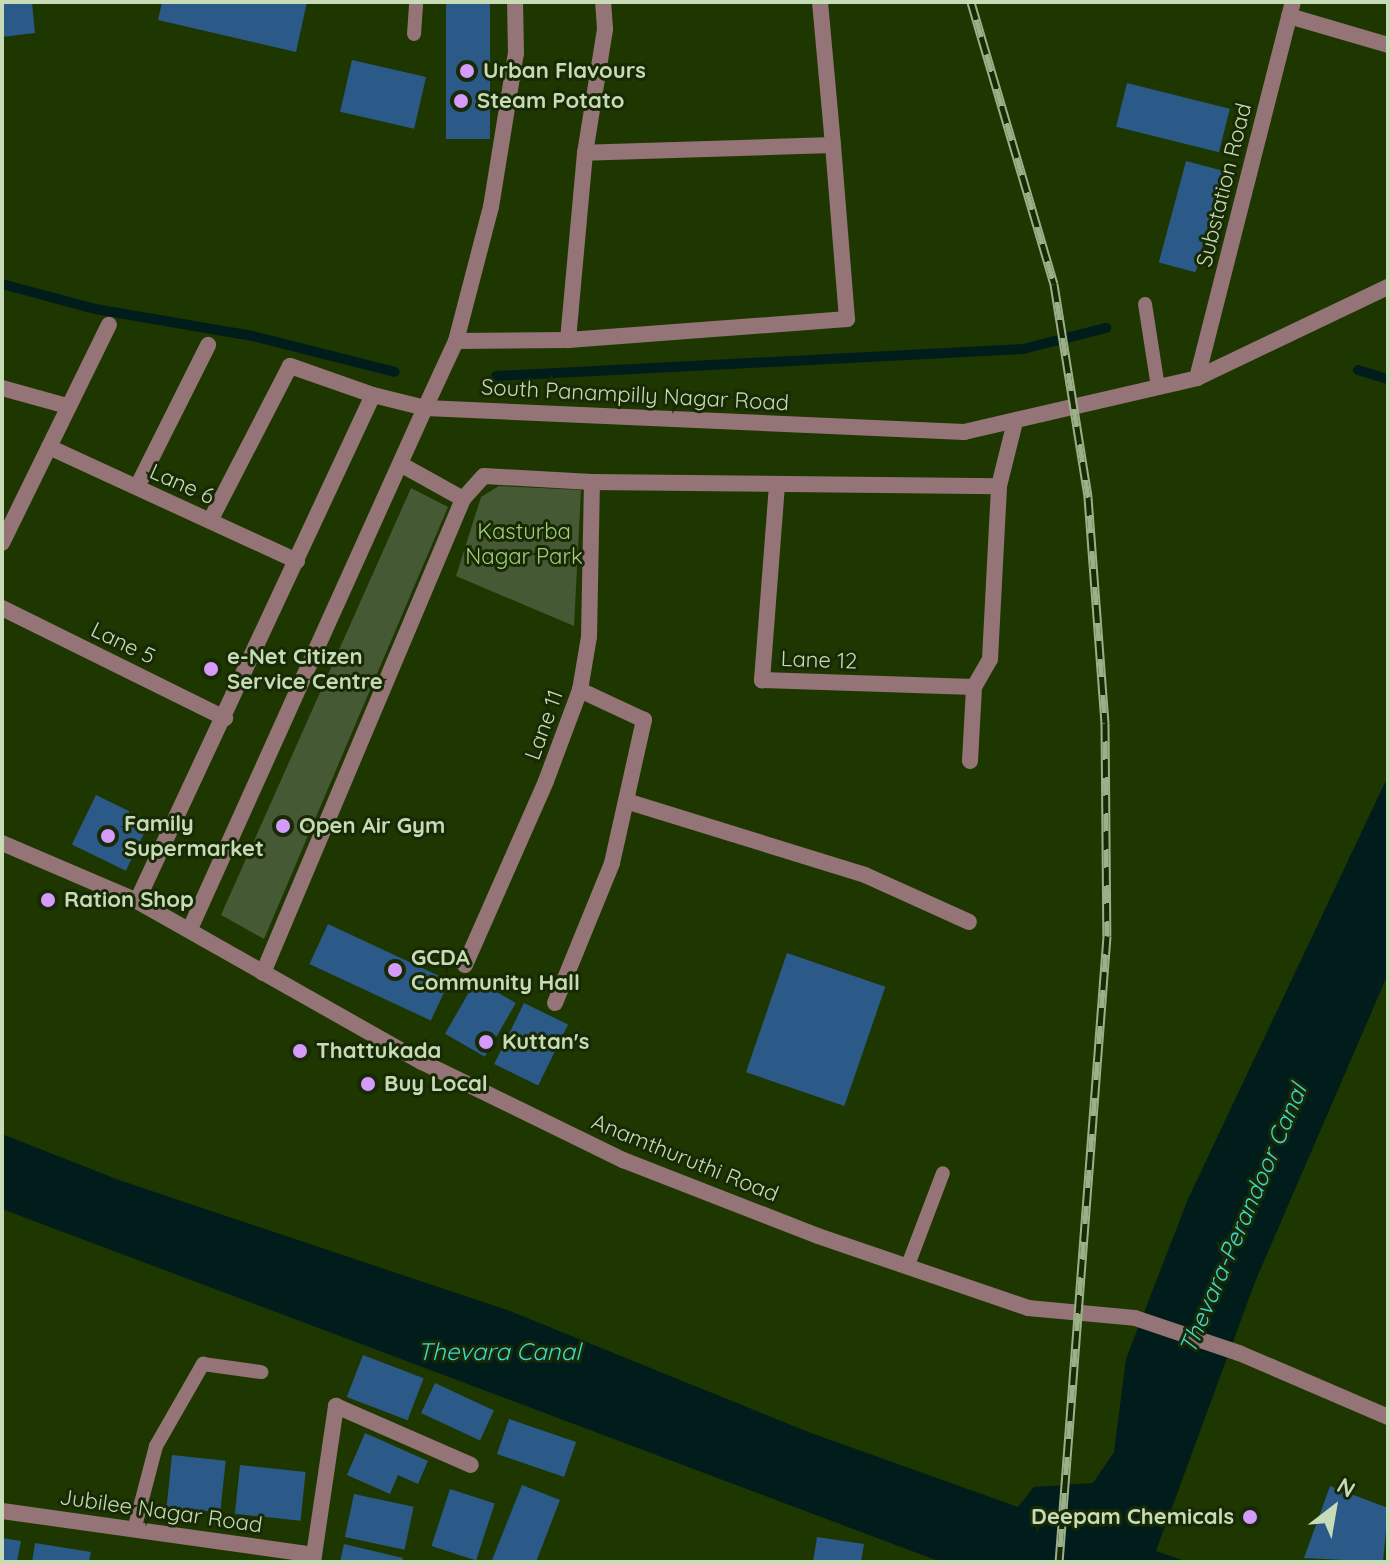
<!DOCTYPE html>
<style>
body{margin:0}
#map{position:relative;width:1390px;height:1564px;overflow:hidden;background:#1e3600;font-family:Quicksand,sans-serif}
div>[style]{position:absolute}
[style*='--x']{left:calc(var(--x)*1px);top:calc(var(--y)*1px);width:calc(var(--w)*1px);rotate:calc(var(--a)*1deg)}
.green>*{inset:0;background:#455934}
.water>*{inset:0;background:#001d1c}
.stream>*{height:10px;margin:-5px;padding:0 5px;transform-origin:5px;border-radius:5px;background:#001d1c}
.building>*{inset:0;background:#2b5988;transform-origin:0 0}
.service>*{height:14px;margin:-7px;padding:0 7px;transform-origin:7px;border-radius:7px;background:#947477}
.minor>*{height:16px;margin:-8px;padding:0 8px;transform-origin:8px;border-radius:8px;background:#947477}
.tertiary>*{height:16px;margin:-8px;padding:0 8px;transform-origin:8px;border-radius:8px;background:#947477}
.rail>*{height:9px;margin-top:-4.5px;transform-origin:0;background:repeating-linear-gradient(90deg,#182a05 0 18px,#9bb088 0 36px);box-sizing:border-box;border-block:2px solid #9bb088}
.dots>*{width:22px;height:22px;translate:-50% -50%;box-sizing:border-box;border:4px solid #182a05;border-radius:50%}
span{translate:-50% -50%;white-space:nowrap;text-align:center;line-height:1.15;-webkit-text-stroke:6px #182a05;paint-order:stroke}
.poi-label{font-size:22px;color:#c7dbb7;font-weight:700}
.left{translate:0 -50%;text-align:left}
.right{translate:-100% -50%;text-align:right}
.street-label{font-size:22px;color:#c7dbb7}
.park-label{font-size:22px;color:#a2cf7a}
.water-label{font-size:24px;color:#41d7d2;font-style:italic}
.frame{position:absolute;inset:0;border:4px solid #c7dbb7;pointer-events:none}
.north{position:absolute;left:1294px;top:1468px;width:80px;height:80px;-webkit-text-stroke:6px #182a05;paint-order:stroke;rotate:31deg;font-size:22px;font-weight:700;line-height:32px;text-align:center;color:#c7dbb7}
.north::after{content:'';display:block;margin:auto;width:28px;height:36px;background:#c7dbb7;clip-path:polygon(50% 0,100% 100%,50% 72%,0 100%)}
</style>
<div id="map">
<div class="green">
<div style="clip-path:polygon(499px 486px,581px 490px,574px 626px,456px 576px,481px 497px)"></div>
<div style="clip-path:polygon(411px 488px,448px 507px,264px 939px,221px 915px)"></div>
</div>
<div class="water">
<div style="clip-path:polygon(1388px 776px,1388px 974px,1255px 1282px,1156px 1551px,1188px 1562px,941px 1562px,2px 1209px,2px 1134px,119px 1180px,510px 1311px,811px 1433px,1018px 1507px,1034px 1487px,1093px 1483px,1114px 1452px,1126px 1359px,1188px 1199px)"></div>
</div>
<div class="stream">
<div style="--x:2;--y:284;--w:96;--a:15"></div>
<div style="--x:95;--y:309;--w:160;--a:9.7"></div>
<div style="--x:253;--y:336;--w:146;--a:14.2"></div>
<div style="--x:1358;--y:370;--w:31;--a:17"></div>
<div style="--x:496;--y:376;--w:528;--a:-2.93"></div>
<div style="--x:1023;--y:349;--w:86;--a:-14.2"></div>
</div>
<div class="building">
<div style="clip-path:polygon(2px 2px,32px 2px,35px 33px,2px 37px)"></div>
<div style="clip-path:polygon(162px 2px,307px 2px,296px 52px,158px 20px)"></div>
<div style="left:446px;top:2px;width:44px;height:137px"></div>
<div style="left:352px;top:60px;width:76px;height:53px;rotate:13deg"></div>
<div style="left:1127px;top:83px;width:106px;height:45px;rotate:14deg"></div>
<div style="left:1186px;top:161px;width:38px;height:105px;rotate:15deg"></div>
<div style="left:96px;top:795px;width:60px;height:55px;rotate:26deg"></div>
<div style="left:328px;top:924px;width:134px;height:44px;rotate:25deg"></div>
<div style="left:787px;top:953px;width:104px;height:126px;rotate:19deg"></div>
<div style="left:476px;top:980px;width:46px;height:62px;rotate:30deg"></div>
<div style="left:524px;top:1003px;width:49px;height:68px;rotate:26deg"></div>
<div style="left:363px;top:1355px;width:65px;height:45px;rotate:21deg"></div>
<div style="left:435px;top:1383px;width:65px;height:33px;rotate:25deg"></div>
<div style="left:509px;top:1419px;width:71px;height:37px;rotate:19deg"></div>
<div style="clip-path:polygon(365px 1433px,428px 1461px,418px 1484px,398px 1475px,390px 1494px,347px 1475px)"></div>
<div style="left:172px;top:1455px;width:54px;height:52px;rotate:6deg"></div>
<div style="left:240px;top:1465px;width:66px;height:49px;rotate:6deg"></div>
<div style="clip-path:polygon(522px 1485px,560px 1500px,536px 1562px,497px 1562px,492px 1560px)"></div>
<div style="clip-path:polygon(1330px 1486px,1388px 1508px,1383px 1562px,1304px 1558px)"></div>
<div style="left:450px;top:1489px;width:47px;height:60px;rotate:18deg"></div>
<div style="left:354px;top:1494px;width:61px;height:44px;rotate:12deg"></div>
<div style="clip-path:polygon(817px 1537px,864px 1544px,861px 1562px,813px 1562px)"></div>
<div style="clip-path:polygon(2px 1538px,21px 1541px,17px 1562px,2px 1562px)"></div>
<div style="clip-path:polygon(35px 1543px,91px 1552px,89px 1562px,32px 1562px)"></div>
<div style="clip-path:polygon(344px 1544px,403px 1558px,402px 1562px,340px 1562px)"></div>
</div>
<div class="service">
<div style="--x:414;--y:34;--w:32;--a:-86"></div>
<div style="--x:1145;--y:304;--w:84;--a:81.1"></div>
<div style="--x:908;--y:1265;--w:98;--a:-69.2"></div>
<div style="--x:134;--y:1530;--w:87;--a:-75.3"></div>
<div style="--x:156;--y:1446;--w:95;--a:-60.2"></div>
<div style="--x:203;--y:1364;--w:59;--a:7.9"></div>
</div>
<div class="minor">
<div style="--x:820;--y:2;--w:144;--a:84.8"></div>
<div style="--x:1289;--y:16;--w:103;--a:16.3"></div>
<div style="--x:585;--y:153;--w:126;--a:-80.8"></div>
<div style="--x:605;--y:29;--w:27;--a:-94"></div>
<div style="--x:456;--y:341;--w:112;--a:-0.5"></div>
<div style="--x:568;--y:340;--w:280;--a:-4.3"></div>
<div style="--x:847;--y:319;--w:175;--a:-94.6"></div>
<div style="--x:833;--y:145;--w:248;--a:178.2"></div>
<div style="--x:585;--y:153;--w:188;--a:95.2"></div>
<div style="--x:1197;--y:378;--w:388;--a:-75.7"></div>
<div style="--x:2;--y:388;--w:67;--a:15.5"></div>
<div style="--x:425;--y:408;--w:74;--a:-65.2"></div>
<div style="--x:456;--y:341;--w:138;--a:-75.4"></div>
<div style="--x:491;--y:207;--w:156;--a:-80.8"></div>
<div style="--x:516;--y:53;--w:51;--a:-91.1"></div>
<div style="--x:49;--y:447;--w:273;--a:24.7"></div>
<div style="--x:402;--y:465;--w:70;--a:29.1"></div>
<div style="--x:777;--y:485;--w:196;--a:94.4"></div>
<div style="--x:762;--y:680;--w:212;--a:1.9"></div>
<div style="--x:137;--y:487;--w:159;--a:-63.4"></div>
<div style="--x:2;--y:543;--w:243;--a:-63.9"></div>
<div style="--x:2;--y:608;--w:249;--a:26.3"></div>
<div style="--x:970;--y:761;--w:74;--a:-86.9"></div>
<div style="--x:974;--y:687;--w:32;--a:-60"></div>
<div style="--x:990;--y:659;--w:173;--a:-87"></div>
<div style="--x:999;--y:486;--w:66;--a:-76"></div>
<div style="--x:626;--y:801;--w:250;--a:17.2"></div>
<div style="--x:865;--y:875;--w:114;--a:24.3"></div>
<div style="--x:137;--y:901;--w:558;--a:-65"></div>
<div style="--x:373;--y:395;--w:88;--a:-160.7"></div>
<div style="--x:290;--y:366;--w:174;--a:117.3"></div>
<div style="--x:465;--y:965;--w:201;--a:-66.2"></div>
<div style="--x:546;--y:781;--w:97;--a:-69.5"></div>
<div style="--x:580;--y:690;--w:54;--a:-80.4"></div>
<div style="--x:589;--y:637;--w:155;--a:-88.9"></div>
<div style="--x:263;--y:973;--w:514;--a:-67.12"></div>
<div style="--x:463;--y:499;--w:31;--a:-48"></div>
<div style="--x:484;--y:476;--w:108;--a:3.2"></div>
<div style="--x:592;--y:482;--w:407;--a:0.6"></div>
<div style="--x:555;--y:1003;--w:151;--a:-67.8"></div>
<div style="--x:612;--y:863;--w:147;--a:-77.4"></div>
<div style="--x:644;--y:720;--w:71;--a:-154.9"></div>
<div style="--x:2;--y:1511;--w:315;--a:8"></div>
<div style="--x:313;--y:1562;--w:158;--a:-81.6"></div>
<div style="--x:336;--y:1406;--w:147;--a:23.6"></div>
</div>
<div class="tertiary">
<div style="--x:373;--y:395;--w:54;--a:14"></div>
<div style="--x:425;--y:408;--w:540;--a:2.55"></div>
<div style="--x:964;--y:432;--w:239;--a:-13"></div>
<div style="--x:1197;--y:378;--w:212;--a:-25.5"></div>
<div style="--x:2;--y:843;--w:147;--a:23.2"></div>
<div style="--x:137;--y:901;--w:327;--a:29.5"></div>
<div style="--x:422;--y:1062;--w:224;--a:26"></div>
<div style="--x:623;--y:1160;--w:209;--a:21.3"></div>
<div style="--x:818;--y:1236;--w:222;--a:18.9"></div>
<div style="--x:1028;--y:1308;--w:107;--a:5.3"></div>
<div style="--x:1135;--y:1318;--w:110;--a:18.6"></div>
<div style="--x:1239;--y:1353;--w:162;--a:23.2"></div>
<div style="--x:190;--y:929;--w:572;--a:-65.72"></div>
</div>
<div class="rail">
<div style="--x:971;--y:2;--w:294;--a:73.6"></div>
<div style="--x:1054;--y:284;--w:216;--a:80.9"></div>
<div style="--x:1088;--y:497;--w:227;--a:85.7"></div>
<div style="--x:1105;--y:723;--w:213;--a:89.5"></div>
<div style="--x:1107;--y:936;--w:628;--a:94.38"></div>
</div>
<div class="dots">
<div style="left:467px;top:71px;background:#d59bfa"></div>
<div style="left:461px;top:101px;background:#d59bfa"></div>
<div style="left:211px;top:669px;background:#d59bfa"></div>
<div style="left:283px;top:826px;background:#d59bfa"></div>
<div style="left:108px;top:836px;background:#d59bfa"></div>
<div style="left:48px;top:900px;background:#d59bfa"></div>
<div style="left:395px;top:970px;background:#d59bfa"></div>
<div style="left:486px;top:1042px;background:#d59bfa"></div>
<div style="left:300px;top:1051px;background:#d59bfa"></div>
<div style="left:368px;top:1084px;background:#d59bfa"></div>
<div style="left:1250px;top:1517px;background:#d59bfa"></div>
</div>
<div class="poi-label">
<span class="left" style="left:483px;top:71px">Urban Flavours</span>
<span class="left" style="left:477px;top:101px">Steam Potato</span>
<span class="left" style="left:227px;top:669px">e-Net Citizen<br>Service Centre</span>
<span class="left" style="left:124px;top:836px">Family<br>Supermarket</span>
<span class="left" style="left:299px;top:826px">Open Air Gym</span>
<span class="left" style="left:64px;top:900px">Ration Shop</span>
<span class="left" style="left:411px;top:970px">GCDA<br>Community Hall</span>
<span class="left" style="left:502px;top:1042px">Kuttan's</span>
<span class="left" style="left:316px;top:1051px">Thattukada</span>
<span class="left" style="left:384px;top:1084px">Buy Local</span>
<span class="right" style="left:1234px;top:1517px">Deepam Chemicals</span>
</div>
<div class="street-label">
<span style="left:1224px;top:185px;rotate:-76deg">Substation Road</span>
<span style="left:635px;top:395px;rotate:3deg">South Panampilly Nagar Road</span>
<span style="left:182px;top:484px;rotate:24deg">Lane 6</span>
<span style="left:123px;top:643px;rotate:26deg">Lane 5</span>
<span style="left:819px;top:660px;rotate:2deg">Lane 12</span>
<span style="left:544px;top:725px;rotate:-70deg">Lane 11</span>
<span style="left:685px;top:1158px;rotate:22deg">Anamthuruthi Road</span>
<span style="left:161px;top:1511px;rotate:8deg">Jubilee Nagar Road</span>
</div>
<div class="park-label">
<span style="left:524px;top:544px">Kasturba<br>Nagar Park</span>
</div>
<div class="water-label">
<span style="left:1243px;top:1219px;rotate:-67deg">Thevara-Perandoor Canal</span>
<span style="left:499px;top:1352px">Thevara Canal</span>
</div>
<div class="frame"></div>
<div class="north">N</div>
</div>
